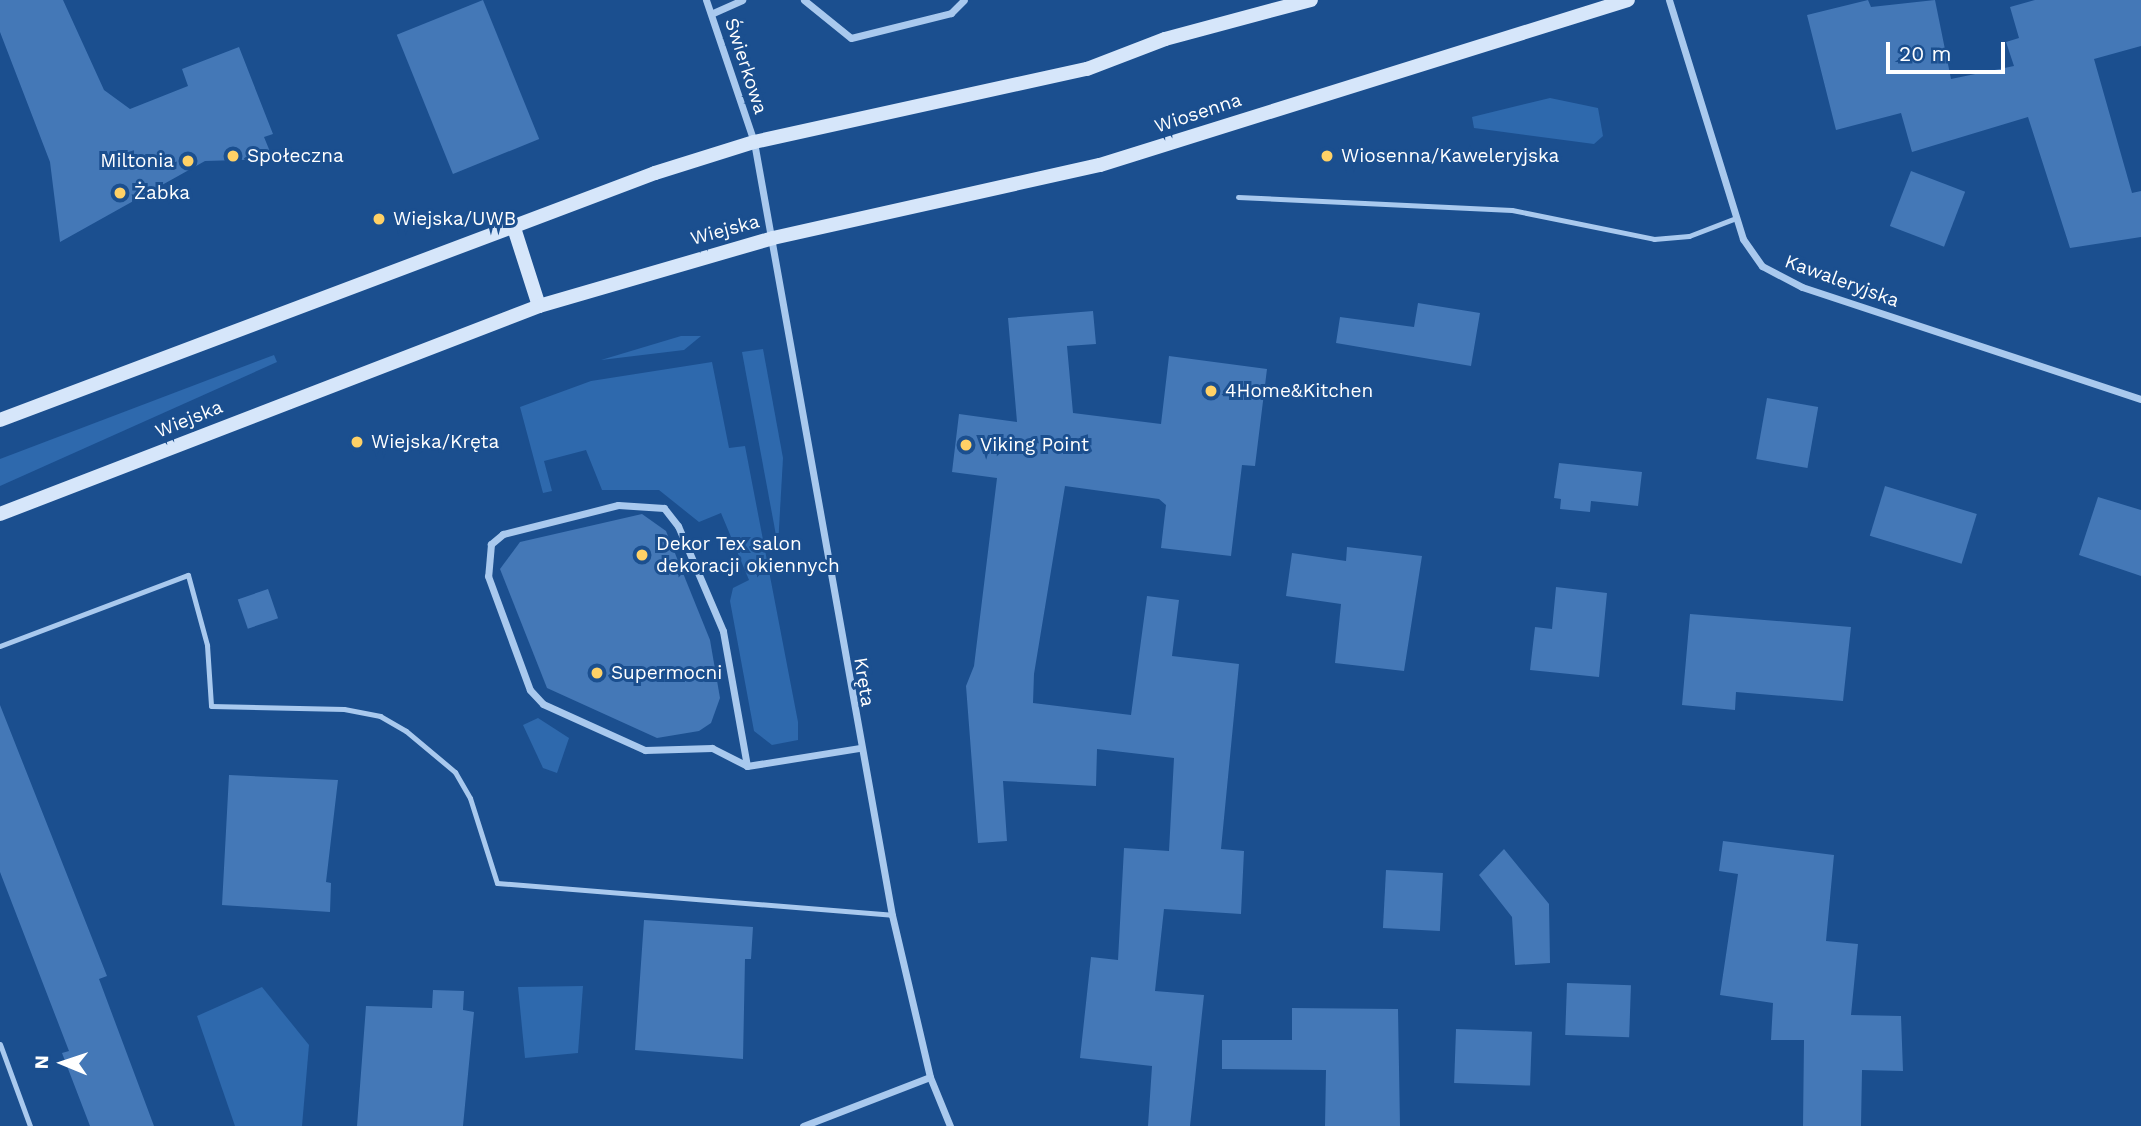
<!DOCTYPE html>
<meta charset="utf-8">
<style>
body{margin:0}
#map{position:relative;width:2141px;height:1126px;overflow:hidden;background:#1b4f8f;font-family:"Work Sans",sans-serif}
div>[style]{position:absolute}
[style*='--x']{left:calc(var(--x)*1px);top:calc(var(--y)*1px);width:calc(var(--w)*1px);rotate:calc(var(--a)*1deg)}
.green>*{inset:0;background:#2e69ad}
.building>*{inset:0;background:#4478b7;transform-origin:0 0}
.lane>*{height:5px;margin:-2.5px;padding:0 2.5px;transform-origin:2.5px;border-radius:2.5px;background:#a9c9ee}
.street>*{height:7px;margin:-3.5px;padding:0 3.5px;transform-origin:3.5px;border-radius:3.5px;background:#a9c9ee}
.secondary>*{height:14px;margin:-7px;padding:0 7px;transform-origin:7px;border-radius:7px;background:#d6e6fa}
.dots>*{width:19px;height:19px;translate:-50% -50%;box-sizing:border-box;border:4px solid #1b4f8f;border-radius:50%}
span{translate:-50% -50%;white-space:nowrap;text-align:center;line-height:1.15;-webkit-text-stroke:6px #1b4f8f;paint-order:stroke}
.street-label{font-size:19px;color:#fff}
.poi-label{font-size:19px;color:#fff}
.left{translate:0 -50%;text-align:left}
.right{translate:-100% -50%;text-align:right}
.north{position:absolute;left:28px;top:1028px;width:70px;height:70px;-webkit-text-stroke:5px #1b4f8f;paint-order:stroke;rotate:272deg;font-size:19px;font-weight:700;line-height:28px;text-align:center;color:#fff}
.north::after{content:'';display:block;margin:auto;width:24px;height:32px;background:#fff;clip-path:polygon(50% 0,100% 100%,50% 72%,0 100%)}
.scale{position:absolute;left:1886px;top:42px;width:119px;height:32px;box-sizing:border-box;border:4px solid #fff;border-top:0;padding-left:9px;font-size:21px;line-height:24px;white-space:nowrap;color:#fff;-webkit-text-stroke:5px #1b4f8f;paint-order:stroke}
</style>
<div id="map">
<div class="green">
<div style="clip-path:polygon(1550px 98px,1598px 108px,1603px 136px,1594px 144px,1474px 128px,1472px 117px)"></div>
<div style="clip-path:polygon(681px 336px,701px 336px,684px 350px,601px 360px)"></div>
<div style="clip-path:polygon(763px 349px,783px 458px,778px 546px,742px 352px)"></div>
<div style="clip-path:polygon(274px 355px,277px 362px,0 486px,0 459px)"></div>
<div style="clip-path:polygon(712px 362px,729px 448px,745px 446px,798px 722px,798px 740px,772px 745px,754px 731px,730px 601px,733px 588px,749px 580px,721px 513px,699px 522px,659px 490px,602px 490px,586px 450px,544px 461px,552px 491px,543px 493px,520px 407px,591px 381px)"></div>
<div style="clip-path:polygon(538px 718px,569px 738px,557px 773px,543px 768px,523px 725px)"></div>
<div style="clip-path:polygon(583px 986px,578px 1053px,525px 1058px,518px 987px)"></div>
<div style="clip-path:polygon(262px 987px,309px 1045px,302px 1126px,235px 1126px,197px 1016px)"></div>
</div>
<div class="building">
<div style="clip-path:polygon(0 0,63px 0,104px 90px,130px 109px,188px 86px,182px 69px,239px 47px,273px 134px,264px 137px,273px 159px,205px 161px,60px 242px,50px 162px,0 32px)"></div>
<div style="left:483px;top:0;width:150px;height:93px;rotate:68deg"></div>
<div style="clip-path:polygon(1868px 0,1871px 7px,1935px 0,1951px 79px,2014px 66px,2006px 42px,2019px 38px,2010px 7px,2035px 0,2141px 0,2141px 46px,2094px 59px,2132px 193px,2141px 191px,2141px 237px,2070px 248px,2028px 117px,1912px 152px,1901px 113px,1836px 130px,1807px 15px)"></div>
<div style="left:1911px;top:171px;width:58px;height:59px;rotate:21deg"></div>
<div style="clip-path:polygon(1418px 303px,1480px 313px,1471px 366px,1336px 343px,1340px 317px,1414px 327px)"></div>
<div style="clip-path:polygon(1093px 311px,1096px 344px,1067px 346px,1073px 413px,1161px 424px,1169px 356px,1267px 369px,1255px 466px,1242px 465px,1231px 556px,1161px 548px,1166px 505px,1159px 499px,1065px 486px,1034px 674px,1033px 703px,1131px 715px,1147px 596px,1179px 600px,1172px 656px,1239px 664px,1221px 849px,1244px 851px,1241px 914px,1164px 909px,1155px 991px,1204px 995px,1190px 1126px,1148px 1126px,1152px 1066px,1080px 1058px,1091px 957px,1118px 960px,1124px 848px,1169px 851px,1174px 758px,1097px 749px,1096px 786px,1003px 781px,1007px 841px,978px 843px,966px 686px,974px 666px,997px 478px,952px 472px,959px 414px,1017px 422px,1008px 318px)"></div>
<div style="left:1767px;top:398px;width:52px;height:62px;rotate:10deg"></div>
<div style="clip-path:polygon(1559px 463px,1642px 472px,1638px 506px,1591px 501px,1590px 512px,1560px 509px,1561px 499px,1554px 498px)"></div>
<div style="left:1885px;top:486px;width:96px;height:52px;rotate:17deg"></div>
<div style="clip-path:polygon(2098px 497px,2141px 510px,2141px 576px,2079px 555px)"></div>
<div style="clip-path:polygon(642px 514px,666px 531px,710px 640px,720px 698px,711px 723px,699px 731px,657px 738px,547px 688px,500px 569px,520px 542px)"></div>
<div style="clip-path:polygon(1347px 547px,1422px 556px,1404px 671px,1335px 663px,1341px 604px,1286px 596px,1292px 553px,1346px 561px)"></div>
<div style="clip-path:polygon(1556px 587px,1607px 593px,1599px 677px,1530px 670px,1535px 627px,1552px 629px)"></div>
<div style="left:268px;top:589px;width:31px;height:32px;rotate:71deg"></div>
<div style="clip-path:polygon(1690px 614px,1851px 627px,1843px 701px,1736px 692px,1735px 710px,1682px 705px)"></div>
<div style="clip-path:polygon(0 705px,107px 976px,99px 979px,154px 1126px,90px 1126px,62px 1053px,69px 1051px,0 872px)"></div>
<div style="clip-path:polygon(229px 775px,338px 780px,326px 882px,331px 883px,330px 912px,222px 905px)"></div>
<div style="clip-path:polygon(1723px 841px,1834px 855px,1826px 941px,1858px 944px,1851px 1015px,1901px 1016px,1903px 1071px,1862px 1070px,1861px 1126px,1803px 1126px,1804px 1040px,1771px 1040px,1773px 1003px,1720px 995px,1738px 874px,1719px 871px)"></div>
<div style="clip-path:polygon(1504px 849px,1549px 904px,1550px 963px,1515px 965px,1512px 917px,1479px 875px)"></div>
<div style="left:1386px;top:870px;width:57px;height:58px;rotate:3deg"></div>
<div style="clip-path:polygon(644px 920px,753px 927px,751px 959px,745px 959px,743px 1059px,635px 1050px)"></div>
<div style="left:1567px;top:983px;width:64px;height:52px;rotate:2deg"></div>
<div style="clip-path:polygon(433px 990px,464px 991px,463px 1010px,474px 1012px,463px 1126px,357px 1126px,366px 1006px,432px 1008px)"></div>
<div style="clip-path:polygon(1292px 1008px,1398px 1009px,1400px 1126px,1325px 1126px,1326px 1070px,1222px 1069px,1222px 1040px,1292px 1040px)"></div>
<div style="left:1456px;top:1029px;width:76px;height:54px;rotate:2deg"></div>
</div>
<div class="lane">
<div style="--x:1238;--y:197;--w:274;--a:2.7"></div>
<div style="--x:1512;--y:210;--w:145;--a:11.5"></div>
<div style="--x:1654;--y:239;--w:35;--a:-5"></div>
<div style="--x:1689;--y:236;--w:50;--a:-21"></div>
<div style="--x:0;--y:646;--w:201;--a:-20.7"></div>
<div style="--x:188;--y:575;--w:73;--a:74.8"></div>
<div style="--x:207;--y:645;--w:61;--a:86.2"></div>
<div style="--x:211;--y:706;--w:133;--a:1.3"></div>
<div style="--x:344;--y:709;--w:37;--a:11"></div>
<div style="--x:380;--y:716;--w:30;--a:30"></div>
<div style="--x:406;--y:731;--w:64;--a:39.9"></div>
<div style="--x:455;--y:772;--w:30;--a:60"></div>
<div style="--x:470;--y:798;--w:89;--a:72.4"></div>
<div style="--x:497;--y:883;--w:396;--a:4.6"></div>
<div style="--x:0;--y:1044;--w:87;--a:69.9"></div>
</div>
<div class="street">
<div style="--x:706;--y:0;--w:150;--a:71.3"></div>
<div style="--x:754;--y:142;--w:785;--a:79.88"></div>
<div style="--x:892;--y:915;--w:166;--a:76.8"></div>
<div style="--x:930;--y:1077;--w:53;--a:67.8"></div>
<div style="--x:804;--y:0;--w:60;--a:39"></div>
<div style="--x:851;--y:38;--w:103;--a:-14"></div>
<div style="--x:951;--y:13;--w:18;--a:-45"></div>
<div style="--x:1669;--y:0;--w:250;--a:72.8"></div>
<div style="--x:1743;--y:239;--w:33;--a:55"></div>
<div style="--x:1762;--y:266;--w:45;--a:27.7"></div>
<div style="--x:1802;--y:287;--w:357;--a:18.3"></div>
<div style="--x:713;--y:13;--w:32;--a:-24"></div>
<div style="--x:747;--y:766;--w:137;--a:-100.1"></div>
<div style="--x:723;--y:631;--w:114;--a:-113.2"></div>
<div style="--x:678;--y:526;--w:23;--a:-128"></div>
<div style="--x:664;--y:508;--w:46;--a:-176.3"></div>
<div style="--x:618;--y:505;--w:119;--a:165.8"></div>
<div style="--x:503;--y:534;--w:16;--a:140"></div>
<div style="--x:491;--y:544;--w:32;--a:95"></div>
<div style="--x:488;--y:576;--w:121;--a:69.8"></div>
<div style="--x:530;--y:690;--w:19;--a:47"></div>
<div style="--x:543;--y:704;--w:112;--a:24.3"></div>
<div style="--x:645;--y:750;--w:67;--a:-1.7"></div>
<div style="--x:712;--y:748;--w:39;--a:27"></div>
<div style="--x:747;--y:766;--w:113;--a:-9.1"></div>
<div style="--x:803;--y:1126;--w:136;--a:-21.1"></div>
</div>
<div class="secondary">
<div style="--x:514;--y:228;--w:82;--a:72.2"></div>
<div style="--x:0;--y:420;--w:700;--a:-20.66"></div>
<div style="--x:655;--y:173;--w:104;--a:-17.4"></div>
<div style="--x:754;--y:142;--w:341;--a:-12.4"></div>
<div style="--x:1087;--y:69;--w:84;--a:-21"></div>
<div style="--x:1165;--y:39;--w:151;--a:-15"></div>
<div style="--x:0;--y:514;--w:578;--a:-21.1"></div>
<div style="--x:539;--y:306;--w:244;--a:-16.2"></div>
<div style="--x:773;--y:238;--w:335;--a:-12.6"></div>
<div style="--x:1100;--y:165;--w:553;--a:-17.35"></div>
</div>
<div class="dots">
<div style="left:233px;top:156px;background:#ffd166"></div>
<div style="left:1327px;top:156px;background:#ffd166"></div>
<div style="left:188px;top:161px;background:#ffd166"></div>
<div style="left:120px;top:193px;background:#ffd166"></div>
<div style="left:379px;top:219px;background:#ffd166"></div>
<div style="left:1211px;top:391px;background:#ffd166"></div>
<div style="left:357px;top:442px;background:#ffd166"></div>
<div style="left:966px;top:445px;background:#ffd166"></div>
<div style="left:642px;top:555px;background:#ffd166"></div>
<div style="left:597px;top:673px;background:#ffd166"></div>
</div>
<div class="street-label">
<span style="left:746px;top:66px;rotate:72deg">Świerkowa</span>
<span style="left:1198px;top:113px;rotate:-18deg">Wiosenna</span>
<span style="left:725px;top:230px;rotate:-15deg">Wiejska</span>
<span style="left:1842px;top:281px;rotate:20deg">Kawaleryjska</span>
<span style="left:189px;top:419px;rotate:-22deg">Wiejska</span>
<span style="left:864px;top:682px;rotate:81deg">Kręta</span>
</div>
<div class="poi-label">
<span class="left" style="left:247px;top:156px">Społeczna</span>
<span class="left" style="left:1341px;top:156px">Wiosenna/Kaweleryjska</span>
<span class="right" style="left:174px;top:161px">Miltonia</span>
<span class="left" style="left:134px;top:193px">Żabka</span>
<span class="left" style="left:393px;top:219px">Wiejska/UWB</span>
<span class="left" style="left:1225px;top:391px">4Home&amp;Kitchen</span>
<span class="left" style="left:371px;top:442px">Wiejska/Kręta</span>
<span class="left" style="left:980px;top:445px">Viking Point</span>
<span class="left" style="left:656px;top:555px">Dekor Tex salon<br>dekoracji okiennych</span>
<span class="left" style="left:611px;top:673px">Supermocni</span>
</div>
<div class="north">N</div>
<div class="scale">20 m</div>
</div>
